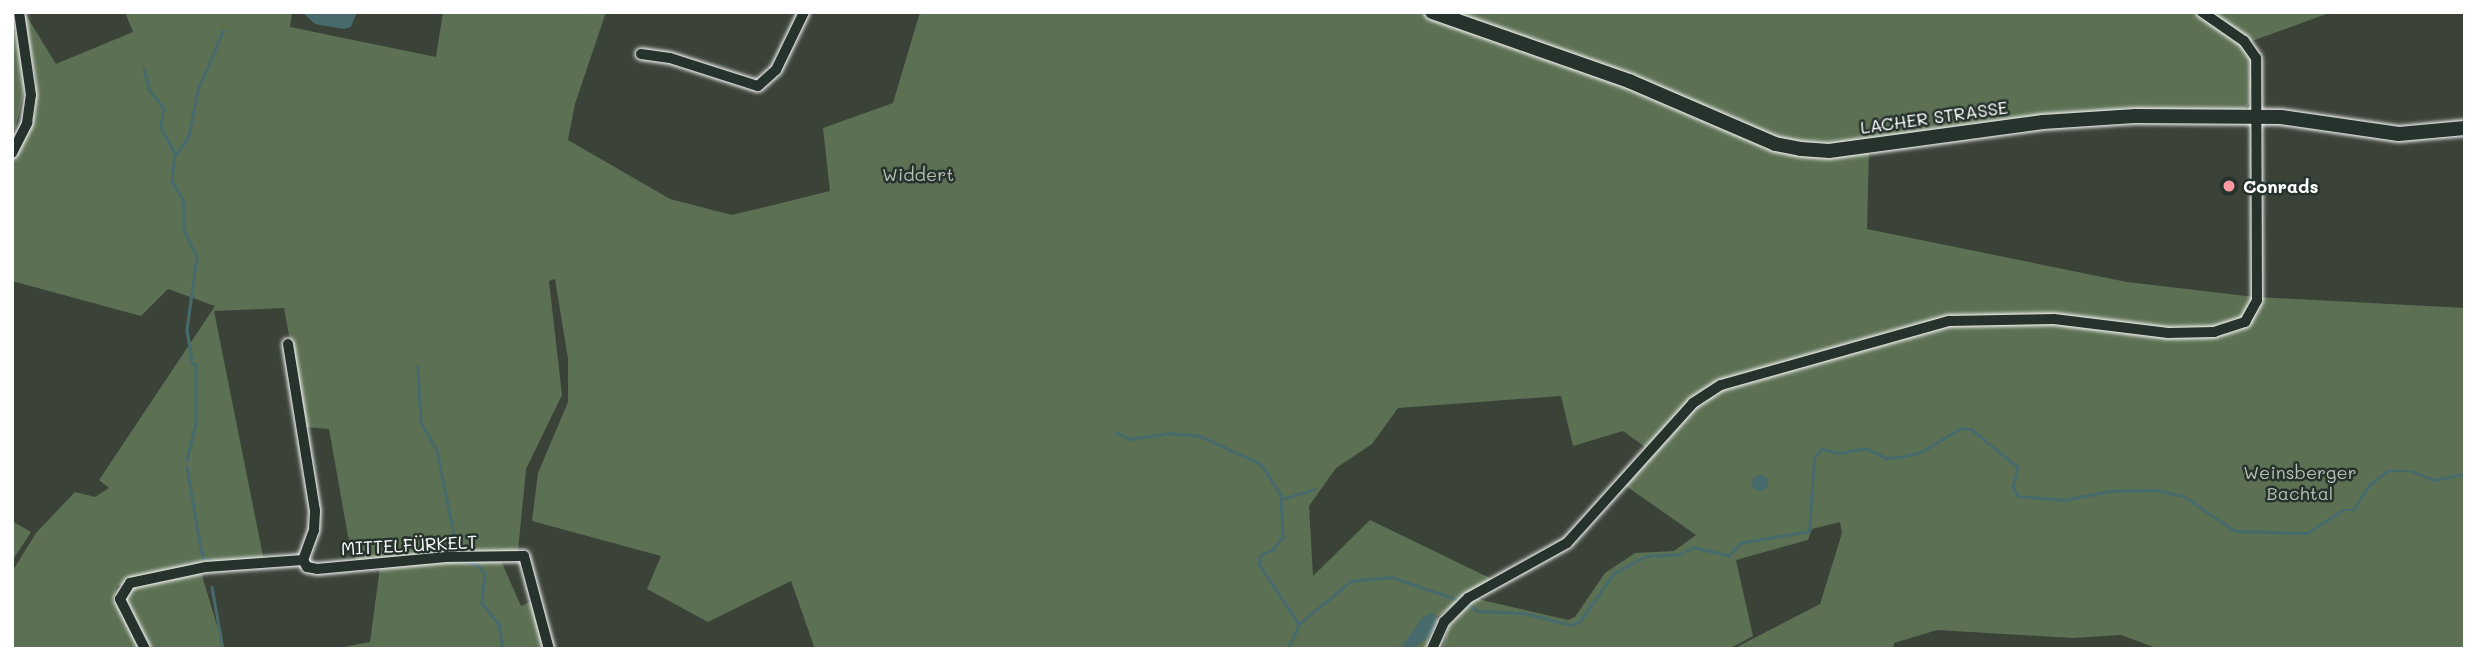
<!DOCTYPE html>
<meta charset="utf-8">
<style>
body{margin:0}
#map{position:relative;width:2477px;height:661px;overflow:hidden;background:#3b4339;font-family:Mali,sans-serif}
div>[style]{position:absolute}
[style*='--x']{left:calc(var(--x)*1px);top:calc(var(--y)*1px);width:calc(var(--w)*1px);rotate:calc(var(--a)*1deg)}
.green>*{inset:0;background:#5c7053}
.water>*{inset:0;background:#476b6c}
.round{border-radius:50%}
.stream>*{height:2.5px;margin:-1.25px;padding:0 1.25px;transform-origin:1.25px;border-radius:1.25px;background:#476b6c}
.roads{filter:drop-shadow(0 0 2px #fff) drop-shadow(0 0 2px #fff)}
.minor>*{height:10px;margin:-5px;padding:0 5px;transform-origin:5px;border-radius:5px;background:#26332d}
.tertiary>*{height:14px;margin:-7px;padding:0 7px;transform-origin:7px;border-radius:7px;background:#26332d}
.dots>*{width:19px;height:19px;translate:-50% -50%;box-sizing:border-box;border:4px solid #26332d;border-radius:50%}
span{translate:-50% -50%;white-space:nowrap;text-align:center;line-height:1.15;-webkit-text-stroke:5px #26332d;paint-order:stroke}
.street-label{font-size:18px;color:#fff}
.park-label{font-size:18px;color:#b6bfb2}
.poi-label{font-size:18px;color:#fff;font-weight:700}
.left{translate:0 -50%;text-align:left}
.frame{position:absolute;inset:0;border:14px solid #fff;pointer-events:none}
</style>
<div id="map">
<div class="green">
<div style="clip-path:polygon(12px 12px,25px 87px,15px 130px,12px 125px)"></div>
<div style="clip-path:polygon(24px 12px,56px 64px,133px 32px,125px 12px,292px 12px,290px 27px,436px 57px,443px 12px,606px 12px,575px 104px,568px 140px,670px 199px,732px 215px,830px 191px,823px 128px,893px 103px,920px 12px,1418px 12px,1627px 85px,1781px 152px,1869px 151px,1867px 229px,2127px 282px,2255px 297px,2465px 308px,2465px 649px,2159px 649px,2121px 635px,2073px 638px,1937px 630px,1894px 643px,1893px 649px,1733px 649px,1820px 604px,1842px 533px,1840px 522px,1812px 529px,1808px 540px,1736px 560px,1753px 636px,1729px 649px,1442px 649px,1449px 627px,1473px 598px,1568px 620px,1575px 617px,1605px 573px,1635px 553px,1674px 551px,1696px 535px,1626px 486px,1652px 452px,1623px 431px,1573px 446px,1561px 396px,1398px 408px,1372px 444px,1336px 468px,1309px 506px,1313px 576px,1370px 520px,1494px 580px,1433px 619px,1426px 649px,815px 649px,791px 581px,708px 622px,647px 589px,661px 556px,532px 521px,538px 473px,568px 402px,568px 359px,555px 279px,549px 281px,562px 395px,526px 469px,518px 551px,393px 561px,357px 560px,348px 536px,329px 429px,306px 427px,284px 308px,214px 311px,264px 561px,201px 562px,117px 586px,113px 599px,142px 649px,12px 649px,12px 572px,36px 533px,75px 492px,95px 497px,109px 488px,99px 480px,215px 306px,168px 289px,141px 316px,12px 281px,12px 158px,35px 114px,36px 82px)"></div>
<div style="clip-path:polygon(1447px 12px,2194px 12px,2248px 51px,2252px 64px,2250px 103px,2243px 111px,1835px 146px,1798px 145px,1768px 137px)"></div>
<div style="clip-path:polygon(2209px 12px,2332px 12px,2252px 41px)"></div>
<div style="clip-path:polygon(12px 521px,31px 532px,12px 561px)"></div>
<div style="clip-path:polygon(453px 559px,501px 561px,521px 606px,532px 601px,545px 649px,333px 649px,370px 642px,380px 567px)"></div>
<div style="clip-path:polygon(201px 572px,224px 649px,148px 649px,124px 600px,129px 587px)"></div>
</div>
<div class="water">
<div style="clip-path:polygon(302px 12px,355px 12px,356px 14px,351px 27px,344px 29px,315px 24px)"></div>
<div class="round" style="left:1752px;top:475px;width:16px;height:16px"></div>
<div style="clip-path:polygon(1432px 612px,1438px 619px,1430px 635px,1413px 649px,1400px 649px,1422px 618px)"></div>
</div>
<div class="stream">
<div style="--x:144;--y:69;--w:23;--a:75"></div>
<div style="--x:150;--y:91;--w:22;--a:51"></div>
<div style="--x:164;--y:108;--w:19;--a:99"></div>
<div style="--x:161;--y:127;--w:30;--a:62"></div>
<div style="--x:175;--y:153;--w:28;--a:96"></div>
<div style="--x:172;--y:181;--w:24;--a:60"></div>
<div style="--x:184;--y:202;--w:27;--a:90"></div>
<div style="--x:184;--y:229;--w:31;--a:65"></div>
<div style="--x:197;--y:257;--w:74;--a:97.8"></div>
<div style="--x:187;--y:330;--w:33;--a:81"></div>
<div style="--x:192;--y:363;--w:4;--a:27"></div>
<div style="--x:196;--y:365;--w:59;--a:90"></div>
<div style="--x:196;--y:424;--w:37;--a:104"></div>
<div style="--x:175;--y:155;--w:21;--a:-53"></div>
<div style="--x:188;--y:138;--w:50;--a:-78.5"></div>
<div style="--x:198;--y:89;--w:63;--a:-66.7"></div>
<div style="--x:418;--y:367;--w:55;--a:86.9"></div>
<div style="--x:421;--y:422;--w:33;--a:61"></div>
<div style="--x:437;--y:451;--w:95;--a:78.5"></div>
<div style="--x:1116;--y:433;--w:16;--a:22"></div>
<div style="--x:1131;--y:439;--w:38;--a:-9"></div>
<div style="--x:1169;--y:433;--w:31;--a:6"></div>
<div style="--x:1200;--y:436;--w:67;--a:24.7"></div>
<div style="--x:1261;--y:464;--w:37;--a:57"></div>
<div style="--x:1281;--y:495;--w:42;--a:87.3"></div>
<div style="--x:1283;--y:537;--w:16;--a:128"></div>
<div style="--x:1273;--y:550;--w:13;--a:157"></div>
<div style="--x:1261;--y:555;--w:9;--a:103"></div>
<div style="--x:1259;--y:564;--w:72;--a:56.3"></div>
<div style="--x:187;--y:467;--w:84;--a:80.4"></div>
<div style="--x:201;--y:550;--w:9;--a:72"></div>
<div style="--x:204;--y:559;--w:6;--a:0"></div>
<div style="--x:1282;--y:499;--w:34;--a:-17"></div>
<div style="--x:465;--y:561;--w:14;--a:17"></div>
<div style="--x:478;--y:565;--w:11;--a:52"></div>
<div style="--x:485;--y:574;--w:29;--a:96"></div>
<div style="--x:482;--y:603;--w:27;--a:51"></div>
<div style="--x:499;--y:624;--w:25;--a:81"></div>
<div style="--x:212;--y:587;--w:63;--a:79.9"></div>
<div style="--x:1468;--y:605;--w:12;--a:31"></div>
<div style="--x:1478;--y:611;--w:46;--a:2.5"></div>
<div style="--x:1524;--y:613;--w:49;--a:14.3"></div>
<div style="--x:1571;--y:625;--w:10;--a:-24"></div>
<div style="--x:1580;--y:621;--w:59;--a:-54.7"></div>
<div style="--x:1614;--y:573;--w:36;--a:-28"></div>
<div style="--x:1646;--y:556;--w:34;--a:-3"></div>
<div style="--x:1680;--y:554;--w:15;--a:-28"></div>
<div style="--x:1693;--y:547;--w:37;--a:13"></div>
<div style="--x:1729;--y:555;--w:16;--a:-47"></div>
<div style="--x:1740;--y:543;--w:70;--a:-9.9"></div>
<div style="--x:1809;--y:531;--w:73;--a:-86.1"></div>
<div style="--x:1814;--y:458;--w:11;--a:-52"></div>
<div style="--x:1821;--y:449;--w:19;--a:12"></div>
<div style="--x:1840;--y:453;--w:25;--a:-11"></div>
<div style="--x:1865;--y:448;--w:23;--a:25"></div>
<div style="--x:1886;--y:458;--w:15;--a:-4"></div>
<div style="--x:1901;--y:457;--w:21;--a:-14"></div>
<div style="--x:1921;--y:452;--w:47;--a:-31"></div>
<div style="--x:1961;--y:428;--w:10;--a:6"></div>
<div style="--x:1971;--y:429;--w:60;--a:39"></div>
<div style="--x:2018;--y:467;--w:21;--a:104"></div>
<div style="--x:2013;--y:487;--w:10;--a:61"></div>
<div style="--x:2018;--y:496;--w:45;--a:5.1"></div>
<div style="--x:2063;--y:500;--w:48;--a:-10.8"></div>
<div style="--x:2110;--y:491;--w:45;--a:-1.3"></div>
<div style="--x:2155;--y:490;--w:30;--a:12"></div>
<div style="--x:2184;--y:496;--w:62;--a:34.5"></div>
<div style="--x:2235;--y:531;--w:72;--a:1.6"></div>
<div style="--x:2307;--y:533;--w:43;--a:-32.6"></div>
<div style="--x:2343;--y:510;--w:10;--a:0"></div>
<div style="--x:2353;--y:510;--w:31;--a:-57"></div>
<div style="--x:2370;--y:484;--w:21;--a:-37"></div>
<div style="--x:2387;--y:471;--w:25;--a:0"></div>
<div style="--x:2412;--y:471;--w:23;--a:23"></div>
<div style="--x:2433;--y:480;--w:33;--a:-11"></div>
<div style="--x:1288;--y:649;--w:27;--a:-66"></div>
<div style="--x:1299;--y:624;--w:67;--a:-39.6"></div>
<div style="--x:1351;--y:581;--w:40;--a:-5.7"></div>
<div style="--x:1391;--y:577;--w:72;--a:18.7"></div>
</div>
<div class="roads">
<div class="minor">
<div style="--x:641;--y:54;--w:29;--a:8"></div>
<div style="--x:670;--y:58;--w:92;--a:17.7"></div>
<div style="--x:758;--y:86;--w:24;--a:-42"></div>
<div style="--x:776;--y:70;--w:64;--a:-64.2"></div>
<div style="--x:12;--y:153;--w:34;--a:-63"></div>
<div style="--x:27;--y:123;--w:28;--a:-82"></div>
<div style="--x:31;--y:95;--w:84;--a:-98.2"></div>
<div style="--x:288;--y:344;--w:169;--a:80.8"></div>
<div style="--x:315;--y:511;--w:19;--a:93"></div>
<div style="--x:314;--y:530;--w:32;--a:110"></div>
<div style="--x:303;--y:560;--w:8;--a:60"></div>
<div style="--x:307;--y:567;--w:10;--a:11"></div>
<div style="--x:317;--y:569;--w:130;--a:-5.3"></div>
<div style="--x:446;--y:557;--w:78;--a:-0.7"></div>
<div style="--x:524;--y:556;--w:96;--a:75"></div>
<div style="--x:145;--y:649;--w:56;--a:-116.6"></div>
<div style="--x:120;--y:599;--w:19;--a:-58"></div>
<div style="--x:130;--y:583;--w:78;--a:-11.9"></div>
<div style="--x:206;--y:567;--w:97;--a:-4.1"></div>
<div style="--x:1432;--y:649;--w:30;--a:-66"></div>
<div style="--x:1444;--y:622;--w:34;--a:-45"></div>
<div style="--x:1468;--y:598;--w:113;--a:-29.1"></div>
<div style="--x:1567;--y:543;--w:188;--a:-48"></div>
<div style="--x:1693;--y:403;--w:33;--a:-33"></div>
<div style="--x:1721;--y:385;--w:237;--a:-15.7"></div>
<div style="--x:1949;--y:321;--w:105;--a:-1.1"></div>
<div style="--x:2054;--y:319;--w:115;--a:7"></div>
<div style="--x:2168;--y:333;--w:46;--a:-1.2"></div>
<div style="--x:2214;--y:332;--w:33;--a:-18"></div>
<div style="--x:2245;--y:322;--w:25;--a:-61"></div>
<div style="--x:2257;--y:300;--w:242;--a:-90.2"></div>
<div style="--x:2256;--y:58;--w:21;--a:-125"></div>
<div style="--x:2244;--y:41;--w:51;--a:-145.4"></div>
</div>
<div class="tertiary">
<div style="--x:1432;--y:12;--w:209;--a:19.3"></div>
<div style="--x:1629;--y:81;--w:159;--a:23.3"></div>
<div style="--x:1775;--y:144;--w:26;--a:11"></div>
<div style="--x:1801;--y:149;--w:28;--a:4"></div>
<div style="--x:1829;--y:151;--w:216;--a:-7.7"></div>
<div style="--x:2043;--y:122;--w:92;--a:-3.7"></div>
<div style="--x:2135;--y:116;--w:146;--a:0.4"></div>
<div style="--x:2281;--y:117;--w:119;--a:8.2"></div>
<div style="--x:2399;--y:134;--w:66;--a:-5.2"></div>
</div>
</div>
<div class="dots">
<div style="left:2229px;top:186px;background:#ff9aa2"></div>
</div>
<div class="street-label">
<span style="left:1934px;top:117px;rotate:-8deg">LACHER STRASSE</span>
<span style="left:409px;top:545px;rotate:-3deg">MITTELFÜRKELT</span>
</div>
<div class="park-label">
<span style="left:918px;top:174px">Widdert</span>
<span style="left:2300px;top:483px">Weinsberger<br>Bachtal</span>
</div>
<div class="poi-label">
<span class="left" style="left:2243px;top:186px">Conrads</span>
</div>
<div class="frame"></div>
</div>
